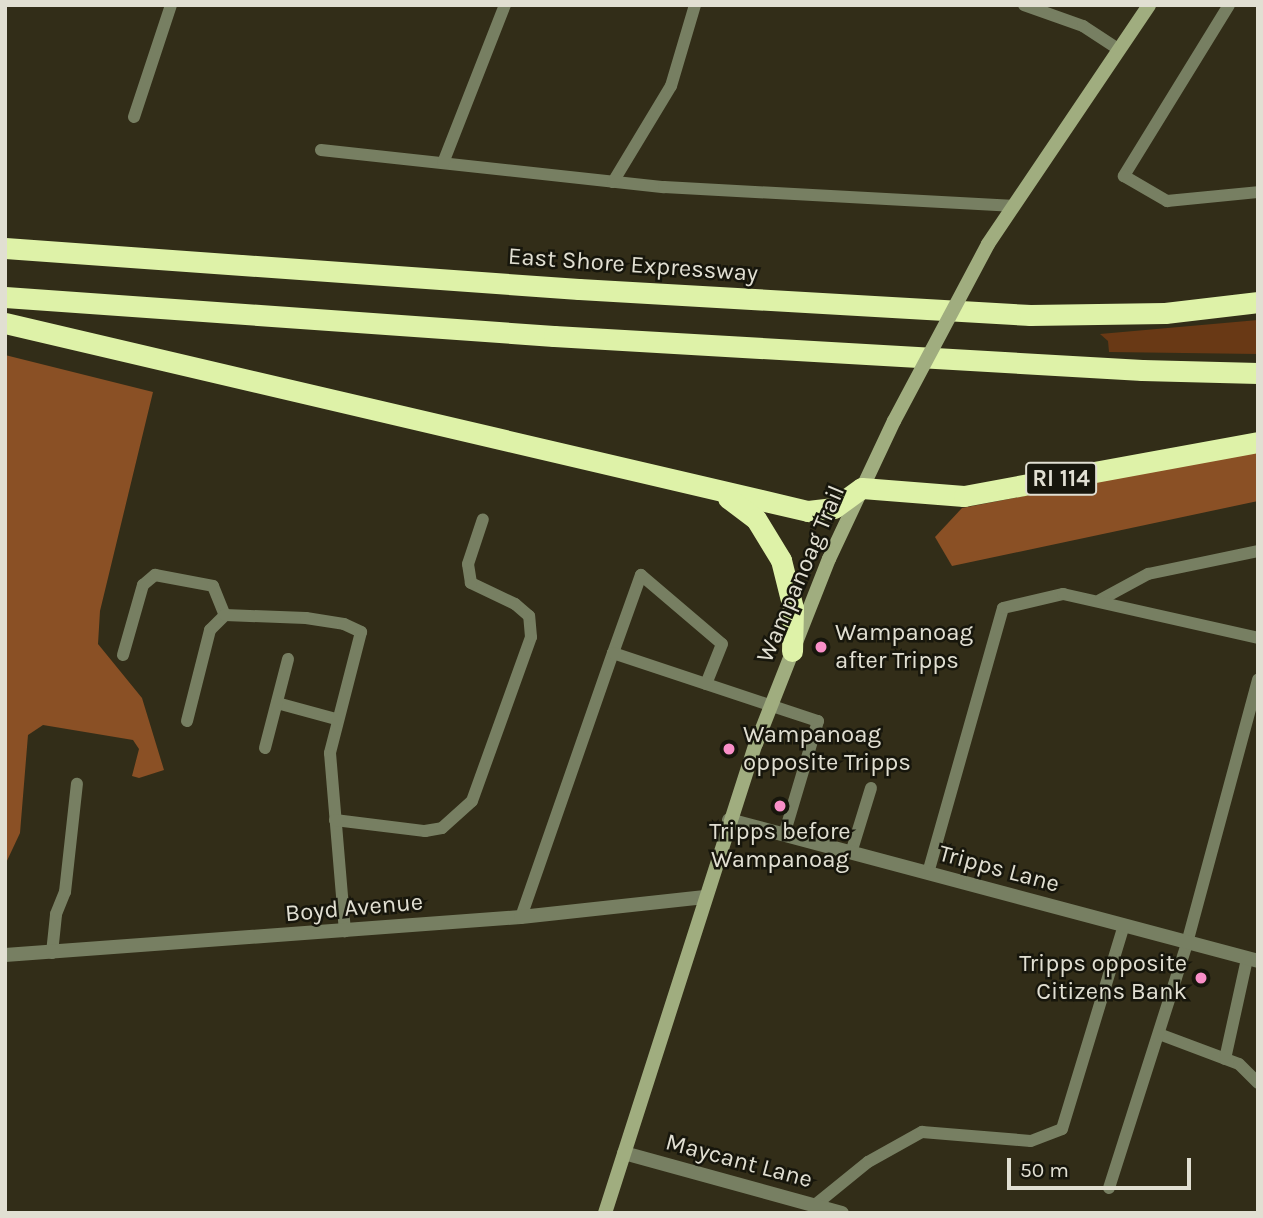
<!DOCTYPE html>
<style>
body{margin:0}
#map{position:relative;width:1263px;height:1218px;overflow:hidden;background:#322d18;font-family:Karla,sans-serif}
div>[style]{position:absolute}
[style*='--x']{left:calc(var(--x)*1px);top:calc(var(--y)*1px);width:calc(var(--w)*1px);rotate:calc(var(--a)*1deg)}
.green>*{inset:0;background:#693915}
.forest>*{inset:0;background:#8a5025}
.service>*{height:12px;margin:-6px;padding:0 6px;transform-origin:6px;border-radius:6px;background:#777f62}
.minor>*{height:14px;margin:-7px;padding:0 7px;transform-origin:7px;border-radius:7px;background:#777f62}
.secondary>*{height:14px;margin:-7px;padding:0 7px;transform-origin:7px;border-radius:7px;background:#a0ad7f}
.motorway>*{height:21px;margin:-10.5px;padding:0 10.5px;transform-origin:10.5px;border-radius:10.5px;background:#def2a8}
.secondary-bridge>*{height:14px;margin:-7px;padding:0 7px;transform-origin:7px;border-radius:7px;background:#a0ad7f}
.dots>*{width:19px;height:19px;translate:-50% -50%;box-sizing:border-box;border:4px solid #17160c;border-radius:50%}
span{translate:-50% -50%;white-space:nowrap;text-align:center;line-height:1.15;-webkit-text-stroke:5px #17160c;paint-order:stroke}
.shield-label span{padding:2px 5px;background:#17160c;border:2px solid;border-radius:5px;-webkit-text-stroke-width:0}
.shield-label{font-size:23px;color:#e1dfd2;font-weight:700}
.street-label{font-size:24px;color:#e1dfd2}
.poi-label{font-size:24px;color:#e1dfd2}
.left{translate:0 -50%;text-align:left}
.right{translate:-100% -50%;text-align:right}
.frame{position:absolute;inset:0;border:7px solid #e1dfd2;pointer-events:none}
.scale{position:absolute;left:1007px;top:1158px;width:184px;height:32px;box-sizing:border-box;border:4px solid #e1dfd2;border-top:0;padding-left:9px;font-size:21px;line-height:24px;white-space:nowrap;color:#e1dfd2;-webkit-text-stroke:5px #17160c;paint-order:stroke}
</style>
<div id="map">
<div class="green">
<div style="clip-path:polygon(1258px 320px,1258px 354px,1109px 352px,1108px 341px,1100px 334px)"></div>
</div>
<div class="forest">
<div style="clip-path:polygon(5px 355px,153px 392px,100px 611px,98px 644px,142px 698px,164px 770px,139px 778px,132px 776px,139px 749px,133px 740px,43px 725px,28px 735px,20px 833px,5px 865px)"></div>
<div style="clip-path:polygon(1258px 451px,1258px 501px,952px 566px,935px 537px,962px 508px)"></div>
</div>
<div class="service">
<div style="--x:1024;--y:5;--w:63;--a:19.6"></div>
<div style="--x:1083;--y:26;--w:42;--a:33.3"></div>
<div style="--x:1229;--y:5;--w:201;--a:121.6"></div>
<div style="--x:1124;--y:176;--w:50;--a:30.2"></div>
<div style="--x:1167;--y:201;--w:91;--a:-5.6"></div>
<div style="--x:134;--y:117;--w:118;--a:-71.7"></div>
<div style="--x:321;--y:150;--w:345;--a:6.2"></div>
<div style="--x:664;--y:187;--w:347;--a:3.1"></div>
<div style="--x:443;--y:163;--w:170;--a:-68.6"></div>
<div style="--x:613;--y:182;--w:112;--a:-58.9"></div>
<div style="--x:671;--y:86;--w:84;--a:-73.5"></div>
<div style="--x:1100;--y:600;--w:55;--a:-28.4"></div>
<div style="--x:1148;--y:574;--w:112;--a:-11.8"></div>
<div style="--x:613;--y:653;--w:83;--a:-70.3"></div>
<div style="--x:641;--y:575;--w:106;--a:40.4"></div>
<div style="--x:722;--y:644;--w:43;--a:111.8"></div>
<div style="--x:123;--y:655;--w:73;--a:-74.1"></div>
<div style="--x:143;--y:585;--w:16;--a:-40"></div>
<div style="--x:155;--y:575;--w:59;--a:10.7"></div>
<div style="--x:213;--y:586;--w:31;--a:68"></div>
<div style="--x:277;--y:703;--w:61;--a:15.2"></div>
<div style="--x:187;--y:721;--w:94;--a:-75.8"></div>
<div style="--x:210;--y:630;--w:21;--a:-45"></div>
<div style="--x:225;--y:615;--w:81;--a:2.1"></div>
<div style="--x:306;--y:618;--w:38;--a:9"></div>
<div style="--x:344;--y:624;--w:19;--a:25"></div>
<div style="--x:361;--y:632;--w:125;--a:104.4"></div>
<div style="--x:330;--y:753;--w:179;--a:85.2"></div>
<div style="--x:265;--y:748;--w:92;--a:-75.5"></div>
<div style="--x:335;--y:820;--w:91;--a:7"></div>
<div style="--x:425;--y:831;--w:17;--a:-10"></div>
<div style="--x:442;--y:828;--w:40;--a:-42"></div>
<div style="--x:472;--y:801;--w:174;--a:-70.2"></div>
<div style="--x:531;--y:637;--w:21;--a:-95"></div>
<div style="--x:529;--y:616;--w:18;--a:-139"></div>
<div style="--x:515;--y:604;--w:49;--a:-154.5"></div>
<div style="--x:471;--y:583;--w:19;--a:-99"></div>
<div style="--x:468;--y:564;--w:47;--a:-71.6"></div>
<div style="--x:851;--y:853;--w:68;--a:-72.9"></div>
<div style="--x:928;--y:873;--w:275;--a:-74.2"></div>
<div style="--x:1003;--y:608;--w:62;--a:-13.1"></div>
<div style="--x:1063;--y:594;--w:200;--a:12.7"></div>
<div style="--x:521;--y:917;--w:280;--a:-70.8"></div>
<div style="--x:613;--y:653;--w:216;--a:18.4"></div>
<div style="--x:818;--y:721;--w:119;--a:106.6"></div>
<div style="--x:52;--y:953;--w:39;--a:-84"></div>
<div style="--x:56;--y:914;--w:24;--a:-68"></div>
<div style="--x:65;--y:892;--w:109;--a:-83.7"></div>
<div style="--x:1159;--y:1034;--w:85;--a:20.6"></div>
<div style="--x:1239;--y:1064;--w:27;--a:45"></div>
<div style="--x:1225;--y:1059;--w:102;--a:-77.6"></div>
<div style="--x:1109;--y:1188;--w:257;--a:-72.3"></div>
<div style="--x:1187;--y:943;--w:273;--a:-74.9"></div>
<div style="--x:815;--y:1205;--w:68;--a:-39.1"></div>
<div style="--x:868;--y:1162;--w:62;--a:-29.1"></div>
<div style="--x:922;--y:1132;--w:109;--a:4.7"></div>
<div style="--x:1031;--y:1141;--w:33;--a:-21"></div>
<div style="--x:1062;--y:1129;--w:213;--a:-73.1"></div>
</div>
<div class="minor">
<div style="--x:729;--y:820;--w:547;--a:14.92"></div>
<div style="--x:5;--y:955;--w:517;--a:-4.21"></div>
<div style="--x:521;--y:917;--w:185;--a:-6.2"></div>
<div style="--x:624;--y:1153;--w:226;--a:15.4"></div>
</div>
<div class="secondary">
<div style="--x:988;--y:244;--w:288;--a:-56"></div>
<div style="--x:605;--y:1213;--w:493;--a:-72.2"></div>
<div style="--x:756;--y:744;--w:199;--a:-68.5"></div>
<div style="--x:829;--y:559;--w:153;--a:-64.8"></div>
</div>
<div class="motorway">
<div style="--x:5;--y:248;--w:575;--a:4.09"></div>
<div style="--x:579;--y:289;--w:452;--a:3.3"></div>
<div style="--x:1030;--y:315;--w:135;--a:-0.8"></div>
<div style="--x:1165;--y:313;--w:94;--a:-6.7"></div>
<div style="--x:5;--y:297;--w:550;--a:4.06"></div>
<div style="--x:554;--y:336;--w:589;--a:3.31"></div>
<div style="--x:1142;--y:370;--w:116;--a:1.5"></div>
<div style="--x:5;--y:323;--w:825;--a:13.18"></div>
<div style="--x:808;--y:511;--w:26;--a:-7"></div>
<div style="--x:834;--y:508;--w:34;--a:-36"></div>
<div style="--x:862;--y:488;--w:102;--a:4.5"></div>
<div style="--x:964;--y:496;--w:299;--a:-10.4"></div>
<div style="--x:728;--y:498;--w:35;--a:37"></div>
<div style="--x:756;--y:519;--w:48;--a:58.6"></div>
<div style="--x:781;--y:560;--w:49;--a:76"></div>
<div style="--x:793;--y:608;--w:43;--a:91.3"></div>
</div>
<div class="secondary-bridge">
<div style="--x:894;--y:421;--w:200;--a:-62"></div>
</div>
<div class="dots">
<div style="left:821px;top:647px;background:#f98fc8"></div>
<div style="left:729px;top:749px;background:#f98fc8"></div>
<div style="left:780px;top:806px;background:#f98fc8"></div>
<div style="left:1201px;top:978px;background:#f98fc8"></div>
</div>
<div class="shield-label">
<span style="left:1061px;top:479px">RI 114</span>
</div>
<div class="street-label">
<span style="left:633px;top:265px;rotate:4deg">East Shore Expressway</span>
<span style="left:801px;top:574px;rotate:-67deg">Wampanoag Trail</span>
<span style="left:999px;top:869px;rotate:15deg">Tripps Lane</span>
<span style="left:354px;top:908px;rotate:-5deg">Boyd Avenue</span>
<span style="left:739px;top:1161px;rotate:15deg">Maycant Lane</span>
</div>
<div class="poi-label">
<span class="left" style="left:835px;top:647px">Wampanoag<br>after Tripps</span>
<span class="left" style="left:743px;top:749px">Wampanoag<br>opposite Tripps</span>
<span style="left:780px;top:846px">Tripps before<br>Wampanoag</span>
<span class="right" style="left:1187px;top:978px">Tripps opposite<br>Citizens Bank</span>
</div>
<div class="frame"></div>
<div class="scale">50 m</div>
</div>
